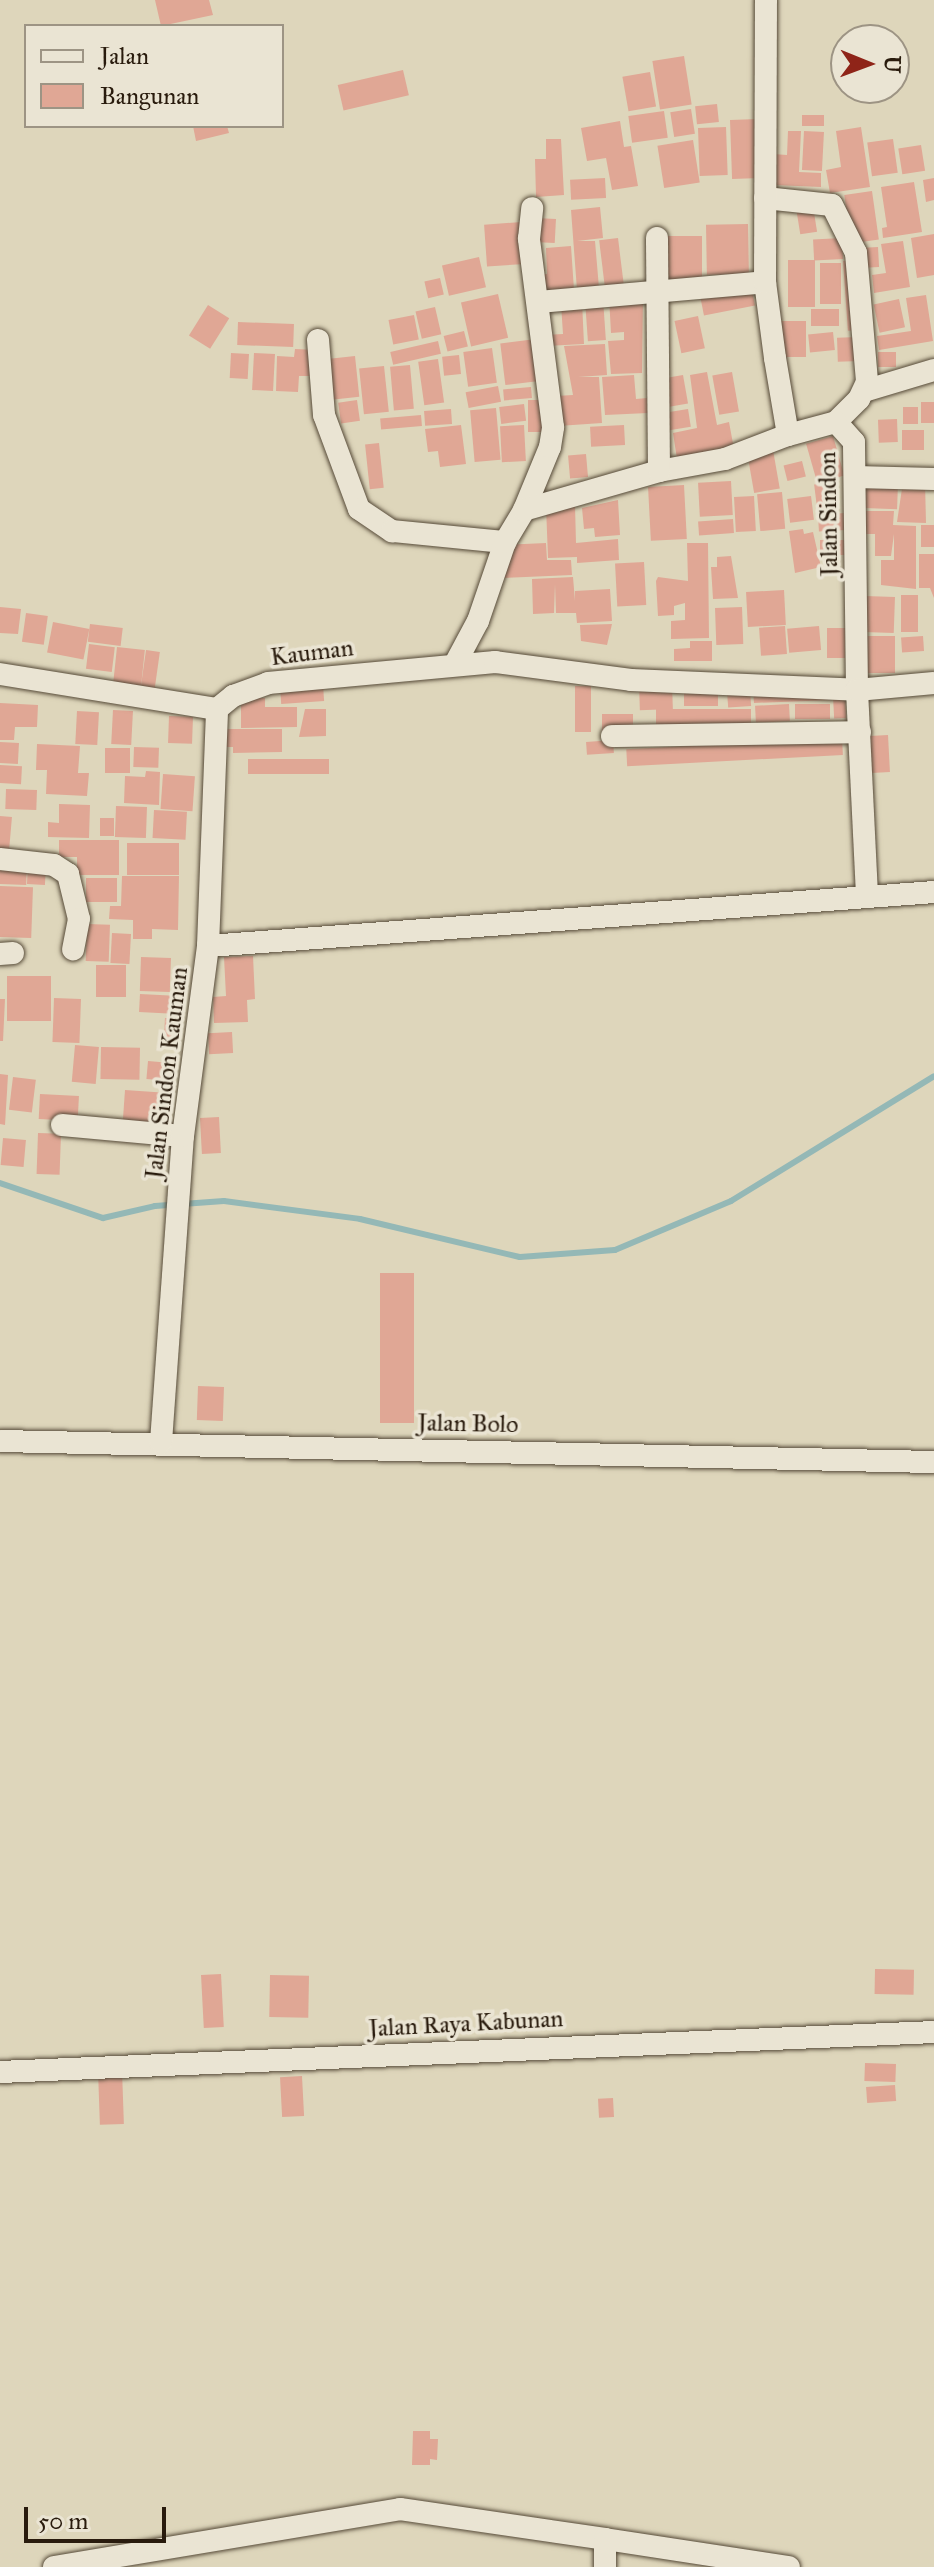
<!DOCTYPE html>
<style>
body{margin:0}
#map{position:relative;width:934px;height:2567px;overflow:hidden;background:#ded6bb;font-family:"IM FELL Great Primer",serif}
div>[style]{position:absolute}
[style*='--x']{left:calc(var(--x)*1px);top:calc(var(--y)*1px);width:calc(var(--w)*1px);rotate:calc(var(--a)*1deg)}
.stream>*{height:6px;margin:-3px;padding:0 3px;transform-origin:3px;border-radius:3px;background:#94b8b6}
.building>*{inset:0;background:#e0a795;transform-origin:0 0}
.roads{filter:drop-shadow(0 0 2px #564a38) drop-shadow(0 0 2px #564a38)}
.minor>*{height:22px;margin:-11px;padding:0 11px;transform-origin:11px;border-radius:11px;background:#eae4d3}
span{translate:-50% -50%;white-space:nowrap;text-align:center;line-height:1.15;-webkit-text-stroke:7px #eae4d3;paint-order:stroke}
.street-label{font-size:24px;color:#291b0d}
.legend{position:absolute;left:24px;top:24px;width:260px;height:104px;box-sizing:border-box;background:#eae4d3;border:2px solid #9d9484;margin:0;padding:10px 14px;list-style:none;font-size:24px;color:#291b0d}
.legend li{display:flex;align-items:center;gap:16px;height:40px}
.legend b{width:40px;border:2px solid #9d9484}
.north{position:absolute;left:830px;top:24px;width:80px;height:80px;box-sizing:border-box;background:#eae4d3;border:2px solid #9d9484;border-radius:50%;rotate:91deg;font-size:22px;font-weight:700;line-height:32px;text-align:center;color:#291b0d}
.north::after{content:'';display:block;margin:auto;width:28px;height:36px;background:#8f2418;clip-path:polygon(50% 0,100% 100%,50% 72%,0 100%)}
.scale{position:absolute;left:24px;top:2507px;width:142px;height:36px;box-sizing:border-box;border:4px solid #291b0d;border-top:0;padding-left:10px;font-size:24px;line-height:28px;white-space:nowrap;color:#291b0d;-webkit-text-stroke:6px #eae4d3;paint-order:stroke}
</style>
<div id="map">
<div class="stream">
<div style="--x:0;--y:1183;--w:109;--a:18.8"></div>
<div style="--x:103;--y:1218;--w:53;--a:-13"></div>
<div style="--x:155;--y:1206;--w:69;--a:-4.1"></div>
<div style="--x:224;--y:1201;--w:137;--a:7.5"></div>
<div style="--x:360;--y:1219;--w:164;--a:13.4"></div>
<div style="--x:520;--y:1257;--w:95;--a:-4.2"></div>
<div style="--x:615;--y:1250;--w:126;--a:-22.9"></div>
<div style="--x:731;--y:1201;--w:238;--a:-31.6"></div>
</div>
<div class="building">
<div style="clip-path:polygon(155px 0,209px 0,213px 15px,161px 26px)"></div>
<div style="left:684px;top:56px;width:49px;height:32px;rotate:81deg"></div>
<div style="left:403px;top:70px;width:26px;height:67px;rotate:77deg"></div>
<div style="left:650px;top:72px;width:35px;height:28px;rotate:80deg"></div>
<div style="left:717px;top:104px;width:18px;height:22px;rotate:84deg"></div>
<div style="left:691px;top:109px;width:25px;height:21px;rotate:81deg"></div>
<div style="left:664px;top:111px;width:27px;height:36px;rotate:82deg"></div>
<div style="left:802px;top:115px;width:22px;height:11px"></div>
<div style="left:758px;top:119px;width:59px;height:28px;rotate:88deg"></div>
<div style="clip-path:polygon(620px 121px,624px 147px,631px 146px,638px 186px,612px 190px,606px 158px,587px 161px,581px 128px)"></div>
<div style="clip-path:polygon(193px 126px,227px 126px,229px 133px,196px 141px)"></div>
<div style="left:726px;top:127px;width:48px;height:28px;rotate:88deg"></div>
<div style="clip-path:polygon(861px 127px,870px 187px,830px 193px,826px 170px,841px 167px,836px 131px)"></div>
<div style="clip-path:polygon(788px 131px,801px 131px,799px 172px,821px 173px,821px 187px,774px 185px,773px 154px,787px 155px)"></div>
<div style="left:804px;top:131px;width:20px;height:39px;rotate:3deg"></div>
<div style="clip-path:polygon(546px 139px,561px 139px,564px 195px,536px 197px,535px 159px,546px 159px)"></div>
<div style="left:893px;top:139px;width:34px;height:26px;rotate:82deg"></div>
<div style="left:693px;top:140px;width:43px;height:36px;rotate:81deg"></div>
<div style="left:921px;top:145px;width:26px;height:23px;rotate:81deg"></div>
<div style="left:605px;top:178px;width:20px;height:35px;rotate:87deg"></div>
<div style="clip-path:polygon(934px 178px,934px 200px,926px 202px,923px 180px)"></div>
<div style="clip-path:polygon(914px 182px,922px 232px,883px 238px,882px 228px,887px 227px,881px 187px)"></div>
<div style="left:872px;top:191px;width:49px;height:28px;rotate:82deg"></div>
<div style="left:813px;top:206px;width:26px;height:17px;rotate:81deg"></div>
<div style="clip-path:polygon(600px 207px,603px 238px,577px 241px,595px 241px,599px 288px,577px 290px,571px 210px)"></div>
<div style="left:535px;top:218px;width:21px;height:24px;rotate:3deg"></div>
<div style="left:522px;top:222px;width:42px;height:38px;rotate:86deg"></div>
<div style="left:748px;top:224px;width:50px;height:42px;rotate:89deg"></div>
<div style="clip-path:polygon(934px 234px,934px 275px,917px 278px,911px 238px)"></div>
<div style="left:660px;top:236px;width:42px;height:44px"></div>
<div style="left:618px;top:238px;width:51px;height:19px;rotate:83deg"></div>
<div style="left:842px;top:238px;width:21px;height:29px;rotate:87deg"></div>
<div style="clip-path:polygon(903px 241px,910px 287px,874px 293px,872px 275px,886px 273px,881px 244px)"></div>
<div style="clip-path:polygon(571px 246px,574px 290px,540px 293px,539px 275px,547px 274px,546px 248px)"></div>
<div style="left:878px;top:247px;width:20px;height:14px;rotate:87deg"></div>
<div style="left:479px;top:257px;width:31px;height:38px;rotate:77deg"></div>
<div style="left:788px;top:260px;width:27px;height:47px"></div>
<div style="left:857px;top:260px;width:70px;height:14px;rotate:86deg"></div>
<div style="left:820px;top:263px;width:21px;height:41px"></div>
<div style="left:440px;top:278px;width:17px;height:16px;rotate:77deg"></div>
<div style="left:751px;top:285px;width:21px;height:52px;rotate:79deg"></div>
<div style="left:498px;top:294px;width:45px;height:38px;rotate:77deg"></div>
<div style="clip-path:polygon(643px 295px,642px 373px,611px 374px,608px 341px,624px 340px,624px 332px,611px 333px,609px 297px)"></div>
<div style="clip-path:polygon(926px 295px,933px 341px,879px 350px,877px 336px,911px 331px,906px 298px)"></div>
<div style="left:603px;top:299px;width:41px;height:18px;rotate:86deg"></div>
<div style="left:899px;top:299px;width:29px;height:26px;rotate:78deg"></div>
<div style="clip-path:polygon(582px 302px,584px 344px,546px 346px,545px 335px,563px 334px,561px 304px)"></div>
<div style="left:208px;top:305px;width:25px;height:36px;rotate:32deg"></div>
<div style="left:435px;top:307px;width:28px;height:20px;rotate:77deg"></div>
<div style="left:811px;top:309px;width:28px;height:17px"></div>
<div style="left:414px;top:315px;width:25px;height:26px;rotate:79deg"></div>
<div style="left:698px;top:316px;width:33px;height:24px;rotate:78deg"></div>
<div style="left:779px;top:321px;width:27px;height:36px"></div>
<div style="left:238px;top:322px;width:56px;height:23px;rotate:2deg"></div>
<div style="left:464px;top:331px;width:16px;height:21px;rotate:76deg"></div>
<div style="left:833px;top:332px;width:18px;height:25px;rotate:84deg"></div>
<div style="left:859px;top:337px;width:24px;height:22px;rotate:88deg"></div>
<div style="left:536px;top:339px;width:42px;height:36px;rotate:83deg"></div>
<div style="left:438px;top:341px;width:13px;height:49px;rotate:77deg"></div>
<div style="clip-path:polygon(605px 344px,607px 375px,578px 377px,599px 377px,602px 423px,558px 426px,556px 396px,573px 395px,564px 346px)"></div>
<div style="left:492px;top:348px;width:35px;height:29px;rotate:82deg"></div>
<div style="clip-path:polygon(295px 349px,316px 350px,315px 376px,299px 376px,298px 392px,276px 391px,277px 356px,294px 357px)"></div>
<div style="left:878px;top:352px;width:18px;height:15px"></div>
<div style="left:231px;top:353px;width:18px;height:25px;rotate:3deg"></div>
<div style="left:254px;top:353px;width:21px;height:37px;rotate:3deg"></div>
<div style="left:459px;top:355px;width:19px;height:17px;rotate:84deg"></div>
<div style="left:355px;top:356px;width:41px;height:30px;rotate:84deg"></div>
<div style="left:438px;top:359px;width:44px;height:20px;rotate:82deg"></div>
<div style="left:410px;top:365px;width:44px;height:20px;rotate:85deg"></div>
<div style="left:384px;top:366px;width:46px;height:25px;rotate:84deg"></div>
<div style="clip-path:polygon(707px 372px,717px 425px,729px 422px,734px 449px,677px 459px,673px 433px,697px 428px,690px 375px)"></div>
<div style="left:732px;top:372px;width:40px;height:20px;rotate:80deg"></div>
<div style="clip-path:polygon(634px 375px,636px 399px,647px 398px,648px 413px,605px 415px,602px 377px)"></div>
<div style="left:683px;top:375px;width:29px;height:19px;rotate:80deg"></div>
<div style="left:498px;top:386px;width:16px;height:33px;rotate:79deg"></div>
<div style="left:531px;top:387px;width:11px;height:28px;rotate:85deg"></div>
<div style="left:357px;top:400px;width:21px;height:19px;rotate:82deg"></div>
<div style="left:528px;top:400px;width:16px;height:32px"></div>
<div style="left:934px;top:402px;width:21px;height:13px;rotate:90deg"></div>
<div style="left:524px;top:404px;width:17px;height:25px;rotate:83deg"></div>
<div style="left:918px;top:407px;width:17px;height:15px;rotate:90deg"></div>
<div style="left:496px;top:408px;width:52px;height:26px;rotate:85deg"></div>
<div style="left:451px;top:409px;width:15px;height:27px;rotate:86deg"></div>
<div style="left:688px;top:409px;width:18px;height:25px;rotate:81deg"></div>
<div style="left:421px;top:415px;width:11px;height:41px;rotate:85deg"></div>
<div style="left:897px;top:419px;width:23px;height:19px;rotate:88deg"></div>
<div style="clip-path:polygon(461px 425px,466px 464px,440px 467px,438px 451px,428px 452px,425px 429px)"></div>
<div style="left:524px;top:425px;width:36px;height:24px;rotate:87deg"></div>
<div style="left:624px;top:425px;width:20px;height:34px;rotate:87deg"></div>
<div style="left:902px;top:430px;width:22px;height:20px"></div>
<div style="left:833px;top:436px;width:41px;height:28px;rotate:74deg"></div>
<div style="left:379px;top:443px;width:45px;height:14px;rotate:84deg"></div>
<div style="left:773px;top:450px;width:39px;height:26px;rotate:80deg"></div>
<div style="left:586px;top:454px;width:23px;height:18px;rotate:85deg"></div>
<div style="left:802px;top:461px;width:16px;height:19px;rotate:76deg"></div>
<div style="left:731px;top:481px;width:34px;height:33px;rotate:87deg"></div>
<div style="left:834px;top:482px;width:25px;height:20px;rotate:83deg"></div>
<div style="left:865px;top:482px;width:33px;height:26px;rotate:2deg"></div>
<div style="clip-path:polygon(903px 482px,925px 482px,926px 523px,897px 522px)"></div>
<div style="left:684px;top:485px;width:54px;height:36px;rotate:87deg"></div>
<div style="left:782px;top:492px;width:37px;height:25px;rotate:85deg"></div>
<div style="left:754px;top:496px;width:35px;height:20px;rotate:87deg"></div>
<div style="left:811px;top:496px;width:24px;height:24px;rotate:83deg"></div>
<div style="clip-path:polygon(618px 500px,620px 535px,595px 537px,594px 528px,584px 529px,582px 508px)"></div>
<div style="clip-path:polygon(575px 505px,576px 543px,618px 539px,619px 560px,577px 563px,577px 557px,548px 558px,546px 506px)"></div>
<div style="clip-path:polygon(866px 511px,894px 511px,893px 525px,916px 526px,916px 589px,881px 585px,881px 560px,894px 560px,894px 534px,891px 556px,875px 556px,875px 534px,866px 534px)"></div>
<div style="left:845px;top:513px;width:17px;height:27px;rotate:87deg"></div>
<div style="left:733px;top:519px;width:14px;height:35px;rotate:86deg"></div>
<div style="left:921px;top:525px;width:13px;height:22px"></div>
<div style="clip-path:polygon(803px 529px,804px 534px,813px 532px,821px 567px,795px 573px,789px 531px)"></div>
<div style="left:850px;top:540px;width:15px;height:30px;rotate:90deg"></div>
<div style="clip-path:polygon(546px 543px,547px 560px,571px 560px,572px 575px,503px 578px,505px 545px)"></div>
<div style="clip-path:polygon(687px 543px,708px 543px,709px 638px,671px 639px,671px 621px,685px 620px,685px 603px,674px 606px,674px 615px,658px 616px,656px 581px,658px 577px,688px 581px)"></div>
<div style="clip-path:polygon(919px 554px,934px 554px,934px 598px,930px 588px,919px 588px)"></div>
<div style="clip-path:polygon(731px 556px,738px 598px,713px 599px,711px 567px,717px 567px,717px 557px)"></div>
<div style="left:644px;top:562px;width:43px;height:29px;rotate:87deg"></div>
<div style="clip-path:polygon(573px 577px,575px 601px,575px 591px,610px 589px,612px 621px,577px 623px,576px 613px,556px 613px,555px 584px,554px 613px,533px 614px,532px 579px)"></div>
<div style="left:784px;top:590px;width:35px;height:38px;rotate:87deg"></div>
<div style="left:901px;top:595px;width:17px;height:37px"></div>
<div style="left:865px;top:596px;width:30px;height:36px;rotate:2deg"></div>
<div style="clip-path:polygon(0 607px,21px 609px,18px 634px,0 633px)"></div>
<div style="left:742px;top:607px;width:37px;height:27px;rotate:88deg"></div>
<div style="left:26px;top:613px;width:22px;height:29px;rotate:8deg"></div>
<div style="left:53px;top:622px;width:37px;height:31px;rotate:11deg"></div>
<div style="left:90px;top:624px;width:33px;height:18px;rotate:7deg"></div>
<div style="clip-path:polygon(612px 624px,607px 645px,581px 641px,580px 625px)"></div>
<div style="left:785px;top:626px;width:28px;height:26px;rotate:86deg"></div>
<div style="left:819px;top:626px;width:24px;height:32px;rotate:85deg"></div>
<div style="left:827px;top:628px;width:18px;height:30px"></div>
<div style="left:864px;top:636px;width:31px;height:37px"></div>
<div style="left:923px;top:636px;width:15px;height:22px;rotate:86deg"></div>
<div style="clip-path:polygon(690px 641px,712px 641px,712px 661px,674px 661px,674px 649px,690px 648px)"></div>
<div style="left:89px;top:644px;width:26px;height:25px;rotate:7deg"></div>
<div style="left:117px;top:647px;width:28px;height:36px;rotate:6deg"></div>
<div style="left:146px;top:650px;width:14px;height:37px;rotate:8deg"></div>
<div style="left:672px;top:684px;width:25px;height:33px;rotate:88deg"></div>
<div style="left:323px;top:685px;width:16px;height:43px;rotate:86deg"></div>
<div style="left:575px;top:686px;width:16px;height:46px"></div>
<div style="left:718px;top:686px;width:20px;height:34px;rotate:90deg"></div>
<div style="left:750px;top:690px;width:16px;height:23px;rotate:86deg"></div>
<div style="clip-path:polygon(753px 690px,832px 700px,754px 703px)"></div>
<div style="left:845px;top:696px;width:22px;height:12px;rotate:87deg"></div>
<div style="clip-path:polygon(241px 698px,265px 698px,265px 707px,297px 707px,297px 727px,241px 728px)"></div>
<div style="clip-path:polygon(0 703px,38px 705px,37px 727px,15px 727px,14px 740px,0 740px)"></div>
<div style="left:789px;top:704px;width:17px;height:34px;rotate:87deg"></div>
<div style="left:830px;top:704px;width:15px;height:35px;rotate:90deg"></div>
<div style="clip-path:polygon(305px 709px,326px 709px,326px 736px,299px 737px)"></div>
<div style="left:751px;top:709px;width:16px;height:95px;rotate:90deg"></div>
<div style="left:113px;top:710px;width:20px;height:34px;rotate:3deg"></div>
<div style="left:77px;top:711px;width:22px;height:33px;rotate:3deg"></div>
<div style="left:633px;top:714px;width:18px;height:31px;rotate:90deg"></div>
<div style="left:169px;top:716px;width:24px;height:27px;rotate:2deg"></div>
<div style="clip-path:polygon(222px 729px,282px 729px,282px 752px,233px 753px,233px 747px,222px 747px)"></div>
<div style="left:888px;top:735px;width:37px;height:23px;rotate:87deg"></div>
<div style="left:842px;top:738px;width:17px;height:216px;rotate:87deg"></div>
<div style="left:613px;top:740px;width:13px;height:27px;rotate:86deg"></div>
<div style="left:0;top:742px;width:19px;height:21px;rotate:3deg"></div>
<div style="clip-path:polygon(37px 744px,80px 746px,78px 773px,89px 773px,87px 796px,46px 794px,47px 770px,36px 770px)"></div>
<div style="left:134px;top:747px;width:25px;height:20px;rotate:2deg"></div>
<div style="left:105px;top:748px;width:25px;height:25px"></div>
<div style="left:329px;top:759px;width:15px;height:81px;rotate:90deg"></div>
<div style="left:0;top:765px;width:22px;height:18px;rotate:3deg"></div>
<div style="clip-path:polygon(146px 771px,160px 772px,159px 805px,124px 803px,125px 776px,145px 777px)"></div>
<div style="left:163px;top:774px;width:32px;height:35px;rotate:4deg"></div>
<div style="left:6px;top:789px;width:31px;height:20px;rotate:2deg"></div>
<div style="clip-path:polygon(59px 804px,90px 805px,89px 838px,48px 837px,48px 822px,59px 823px)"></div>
<div style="left:116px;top:806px;width:31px;height:31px;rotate:2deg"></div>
<div style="left:154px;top:810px;width:33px;height:28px;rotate:3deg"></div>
<div style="left:0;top:816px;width:12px;height:36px;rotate:5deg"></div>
<div style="left:100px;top:818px;width:14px;height:18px"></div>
<div style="clip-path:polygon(59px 840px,119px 840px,119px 875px,77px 875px,77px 857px,59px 857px)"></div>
<div style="left:127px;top:843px;width:52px;height:32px"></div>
<div style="left:0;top:861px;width:27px;height:23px;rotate:2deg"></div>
<div style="left:28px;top:864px;width:18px;height:20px;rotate:3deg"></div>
<div style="clip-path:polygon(122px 876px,179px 876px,178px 930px,152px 929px,152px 939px,133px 939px,133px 920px,109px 919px,110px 906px,121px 906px)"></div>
<div style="left:86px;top:878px;width:31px;height:24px"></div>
<div style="left:0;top:886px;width:33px;height:51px;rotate:2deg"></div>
<div style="left:87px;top:924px;width:23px;height:37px;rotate:2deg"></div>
<div style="left:112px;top:933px;width:19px;height:30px;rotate:3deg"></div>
<div style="clip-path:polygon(253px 956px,255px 999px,247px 1000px,248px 1022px,214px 1023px,213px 997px,226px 996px,224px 957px)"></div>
<div style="left:141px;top:957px;width:30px;height:34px;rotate:2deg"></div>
<div style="left:96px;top:965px;width:30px;height:32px"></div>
<div style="left:7px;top:976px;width:44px;height:45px"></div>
<div style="left:140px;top:994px;width:34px;height:18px;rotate:3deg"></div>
<div style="left:54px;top:998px;width:27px;height:44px;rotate:2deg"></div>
<div style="clip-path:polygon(0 999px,5px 999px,3px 1041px,0 1041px)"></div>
<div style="left:165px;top:1018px;width:17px;height:22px;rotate:3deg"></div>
<div style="left:232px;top:1032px;width:21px;height:24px;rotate:87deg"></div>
<div style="left:75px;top:1045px;width:24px;height:37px;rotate:5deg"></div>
<div style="left:101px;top:1047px;width:39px;height:32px;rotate:1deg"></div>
<div style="left:148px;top:1061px;width:23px;height:18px;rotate:5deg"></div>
<div style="clip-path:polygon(0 1074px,8px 1075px,5px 1125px,0 1124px)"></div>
<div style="left:13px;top:1077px;width:23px;height:33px;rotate:7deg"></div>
<div style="left:125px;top:1090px;width:40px;height:37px;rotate:4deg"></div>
<div style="left:40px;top:1094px;width:39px;height:25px;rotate:3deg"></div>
<div style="left:219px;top:1117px;width:36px;height:19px;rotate:87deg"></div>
<div style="left:38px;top:1133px;width:23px;height:41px;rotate:2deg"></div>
<div style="left:3px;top:1138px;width:23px;height:27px;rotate:5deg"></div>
<div style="left:380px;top:1273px;width:34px;height:150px"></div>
<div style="left:198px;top:1386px;width:26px;height:34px;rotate:2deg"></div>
<div style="left:875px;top:1969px;width:39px;height:25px;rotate:1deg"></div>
<div style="left:221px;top:1974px;width:53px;height:20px;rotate:87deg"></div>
<div style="left:270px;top:1975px;width:39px;height:42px;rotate:1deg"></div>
<div style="left:865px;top:2063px;width:31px;height:18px;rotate:2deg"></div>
<div style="left:122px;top:2070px;width:54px;height:24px;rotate:88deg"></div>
<div style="left:302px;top:2076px;width:40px;height:22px;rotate:87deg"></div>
<div style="left:895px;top:2085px;width:16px;height:29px;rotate:86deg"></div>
<div style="left:613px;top:2098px;width:19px;height:15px;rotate:87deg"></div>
<div style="clip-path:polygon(413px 2431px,430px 2431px,430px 2439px,438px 2439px,437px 2460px,430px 2459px,430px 2465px,412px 2465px)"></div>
</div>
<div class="roads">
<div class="minor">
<div style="--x:765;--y:198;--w:67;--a:6"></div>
<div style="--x:832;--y:205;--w:54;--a:63.4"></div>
<div style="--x:856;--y:253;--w:129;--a:85.1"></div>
<div style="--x:867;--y:382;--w:19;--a:115"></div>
<div style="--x:859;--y:399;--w:33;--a:135"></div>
<div style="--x:538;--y:302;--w:228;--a:-5"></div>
<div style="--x:318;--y:340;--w:75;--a:85.4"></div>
<div style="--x:324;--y:415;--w:100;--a:69.6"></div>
<div style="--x:359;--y:509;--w:40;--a:34"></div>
<div style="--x:392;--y:531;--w:114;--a:5.6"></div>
<div style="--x:864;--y:391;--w:73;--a:-16.7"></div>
<div style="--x:659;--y:471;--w:67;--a:-10.3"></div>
<div style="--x:725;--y:459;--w:67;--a:-20.9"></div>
<div style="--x:855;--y:477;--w:79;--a:1.5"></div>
<div style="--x:524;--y:510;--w:68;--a:-67.6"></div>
<div style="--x:550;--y:447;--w:20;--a:-81"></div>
<div style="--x:553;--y:427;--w:190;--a:-97.3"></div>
<div style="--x:529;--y:239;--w:31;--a:-84"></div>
<div style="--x:455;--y:664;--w:49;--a:-61.9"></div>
<div style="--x:478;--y:621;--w:83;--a:-71.1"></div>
<div style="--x:505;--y:542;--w:37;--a:-59"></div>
<div style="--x:524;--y:510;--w:141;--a:-16.1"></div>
<div style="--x:659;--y:471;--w:233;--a:-90.5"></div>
<div style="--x:0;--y:674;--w:220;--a:9.2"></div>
<div style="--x:217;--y:709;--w:21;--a:-39"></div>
<div style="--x:233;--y:696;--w:37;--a:-20"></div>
<div style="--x:268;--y:683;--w:228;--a:-5.3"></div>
<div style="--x:495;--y:662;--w:137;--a:7.5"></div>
<div style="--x:631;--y:680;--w:226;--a:2.5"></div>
<div style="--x:857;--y:690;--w:248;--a:-90.7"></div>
<div style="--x:854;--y:442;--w:27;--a:-132"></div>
<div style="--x:836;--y:422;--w:50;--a:164.8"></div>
<div style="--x:788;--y:435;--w:78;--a:-99.6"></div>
<div style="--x:775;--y:358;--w:77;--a:-97.5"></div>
<div style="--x:765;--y:282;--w:282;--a:-89.8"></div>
<div style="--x:612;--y:736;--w:248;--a:-0.9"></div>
<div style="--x:0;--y:859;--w:54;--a:6.3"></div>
<div style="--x:54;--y:865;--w:17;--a:33"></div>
<div style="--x:68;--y:874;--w:46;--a:76.3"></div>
<div style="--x:79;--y:919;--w:31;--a:101"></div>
<div style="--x:867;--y:895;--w:205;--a:-92.8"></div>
<div style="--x:857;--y:690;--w:77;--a:-5.2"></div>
<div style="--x:208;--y:946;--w:728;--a:-4.25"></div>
<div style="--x:0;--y:954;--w:13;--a:-4"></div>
<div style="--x:62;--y:1125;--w:121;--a:5.2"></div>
<div style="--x:0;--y:1441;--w:934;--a:1.29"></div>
<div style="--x:161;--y:1442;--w:307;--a:-85.9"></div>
<div style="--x:183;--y:1136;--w:192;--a:-82.5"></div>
<div style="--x:208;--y:946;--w:237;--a:-87.8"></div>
<div style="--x:0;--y:2072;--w:935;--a:-2.45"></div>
<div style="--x:54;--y:2567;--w:351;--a:-9.5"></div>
<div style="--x:400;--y:2509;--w:207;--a:8.3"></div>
<div style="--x:605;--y:2567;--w:28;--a:-90"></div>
<div style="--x:605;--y:2539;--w:186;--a:8.7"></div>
</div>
</div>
<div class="street-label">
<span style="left:829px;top:514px;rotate:-91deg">Jalan Sindon</span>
<span style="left:312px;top:653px;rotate:-7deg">Kauman</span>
<span style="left:167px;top:1073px;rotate:-83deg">Jalan Sindon Kauman</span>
<span style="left:468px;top:1424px;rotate:1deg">Jalan Bolo</span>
<span style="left:466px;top:2024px;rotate:-3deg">Jalan Raya Kabunan</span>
</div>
<ul class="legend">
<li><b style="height:10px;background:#eae4d3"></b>Jalan</li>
<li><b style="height:22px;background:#e0a795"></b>Bangunan</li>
</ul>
<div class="north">U</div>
<div class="scale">50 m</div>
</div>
